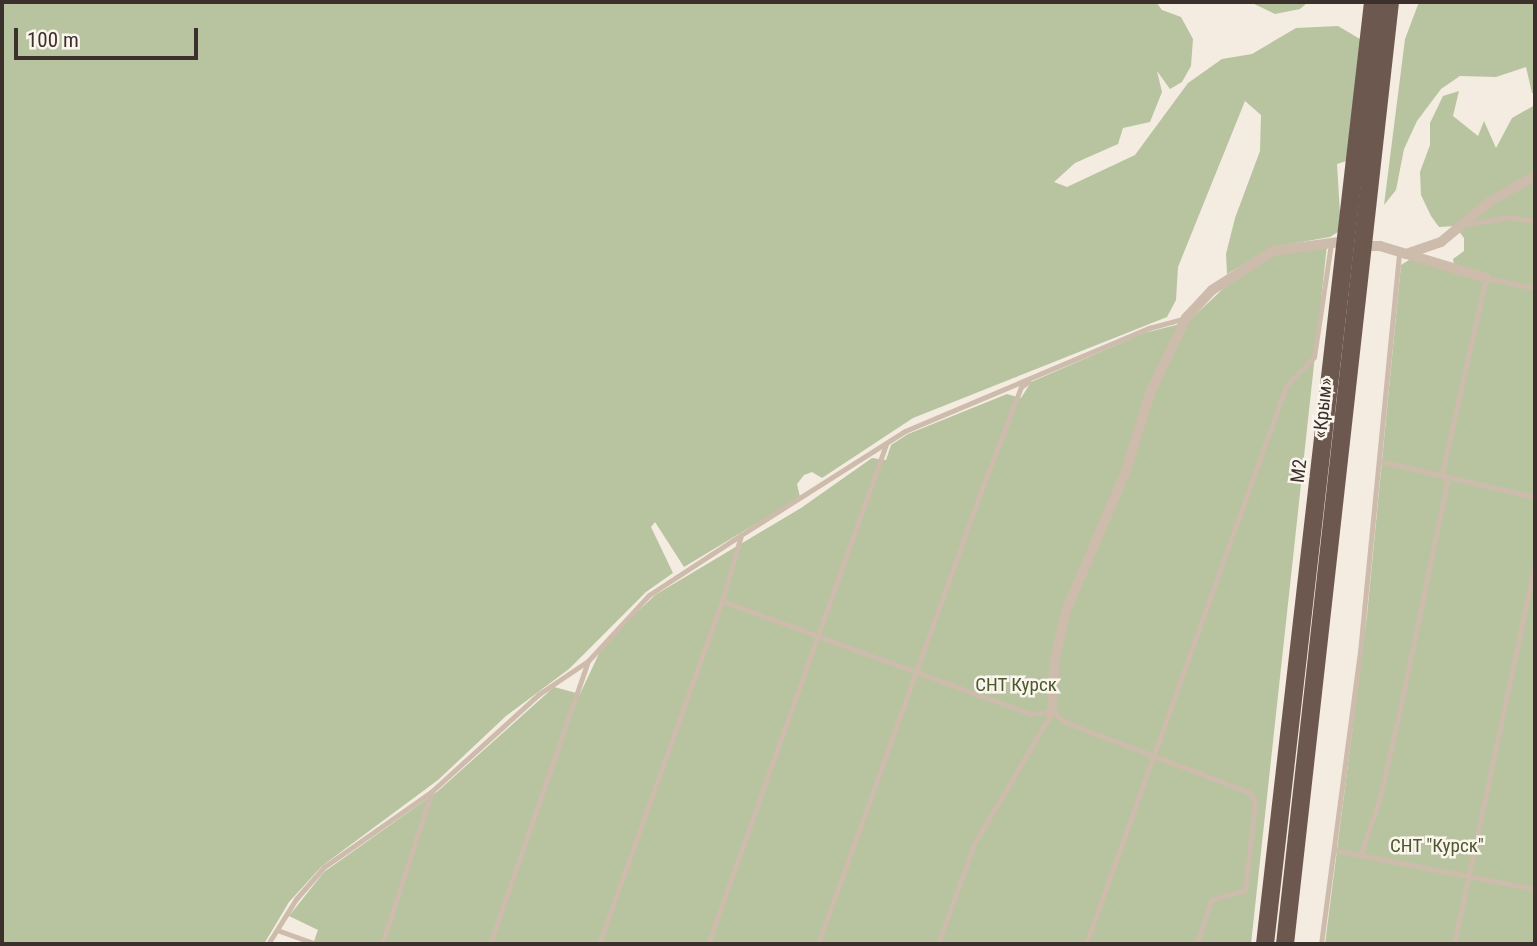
<!DOCTYPE html>
<meta charset="utf-8">
<style>
body{margin:0}
#map{position:relative;width:1537px;height:946px;overflow:hidden;background:#f4ebe1;font-family:"Roboto Condensed",sans-serif}
div>[style]{position:absolute}
[style*='--x']{left:calc(var(--x)*1px);top:calc(var(--y)*1px);width:calc(var(--w)*1px);rotate:calc(var(--a)*1deg)}
.green>*{inset:0;background:#b8c4a0}
.service>*{height:5px;margin:-2.5px;padding:0 2.5px;transform-origin:2.5px;border-radius:2.5px;background:#cdbbac}
.minor>*{height:10px;margin:-5px;padding:0 5px;transform-origin:5px;border-radius:5px;background:#cdbbac}
.trunk>*{height:18px;margin:-9px;padding:0 9px;transform-origin:9px;border-radius:9px;background:#6c584f}
span{translate:-50% -50%;white-space:nowrap;text-align:center;line-height:1.15;-webkit-text-stroke:5px #fbf5ee;paint-order:stroke}
.street-label{font-size:19px;color:#3b302b}
.park-label{font-size:19px;color:#4a5a2e}
.frame{position:absolute;inset:0;border:4px solid #3b302b;pointer-events:none}
.scale{position:absolute;left:14px;top:28px;width:184px;height:32px;box-sizing:border-box;border:4px solid #3b302b;border-top:0;padding-left:9px;font-size:21px;line-height:24px;white-space:nowrap;color:#3b302b;-webkit-text-stroke:5px #fbf5ee;paint-order:stroke}
</style>
<div id="map">
<div class="green">
<div style="clip-path:polygon(2px 2px,1156px 2px,1162px 10px,1181px 17px,1193px 39px,1191px 66px,1182px 82px,1170px 89px,1157px 71px,1162px 92px,1150px 122px,1123px 128px,1118px 144px,1075px 163px,1054px 182px,1067px 187px,1135px 155px,1188px 83px,1222px 59px,1252px 54px,1296px 28px,1338px 26px,1360px 39px,1360px 69px,1350px 160px,1337px 164px,1341px 230px,1330px 237px,1273px 247px,1227px 274px,1226px 254px,1235px 218px,1260px 151px,1261px 115px,1245px 101px,1178px 267px,1176px 300px,1167px 317px,913px 418px,822px 478px,812px 472px,804px 475px,797px 484px,800px 497px,684px 567px,655px 522px,651px 527px,673px 573px,646px 592px,569px 669px,506px 716px,438px 780px,322px 866px,289px 902px,264px 944px,2px 944px)"></div>
<div style="clip-path:polygon(1250px 2px,1308px 2px,1300px 9px,1275px 14px)"></div>
<div style="clip-path:polygon(1419px 2px,1535px 2px,1535px 93px,1532px 93px,1526px 67px,1496px 77px,1460px 76px,1441px 89px,1417px 121px,1404px 149px,1396px 190px,1384px 205px,1405px 39px)"></div>
<div style="clip-path:polygon(1459px 91px,1453px 116px,1478px 136px,1484px 121px,1496px 148px,1512px 118px,1535px 105px,1535px 944px,1325px 944px,1367px 615px,1401px 265px,1417px 255px,1454px 265px,1453px 259px,1464px 251px,1464px 238px,1455px 226px,1439px 227px,1431px 216px,1421px 195px,1420px 172px,1430px 145px,1430px 123px,1443px 96px)"></div>
<div style="clip-path:polygon(1327px 245px,1251px 944px,313px 944px,318px 930px,289px 916px,324px 872px,438px 791px,554px 687px,580px 694px,603px 645px,655px 595px,801px 508px,872px 458px,886px 460px,891px 445px,908px 434px,1007px 394px,1021px 398px,1031px 382px,1144px 333px,1188px 322px,1229px 283px,1277px 254px)"></div>
</div>
<div class="service">
<div style="--x:1469;--y:224;--w:39;--a:-10"></div>
<div style="--x:1507;--y:217;--w:28;--a:8"></div>
<div style="--x:1379;--y:461;--w:160;--a:13"></div>
<div style="--x:1052;--y:712;--w:21;--a:175"></div>
<div style="--x:1031;--y:714;--w:329;--a:-159.9"></div>
<div style="--x:722;--y:601;--w:69;--a:-73.9"></div>
<div style="--x:741;--y:535;--w:194;--a:-32.4"></div>
<div style="--x:905;--y:431;--w:265;--a:-22.9"></div>
<div style="--x:1149;--y:328;--w:38;--a:-15"></div>
<div style="--x:1053;--y:713;--w:15;--a:37"></div>
<div style="--x:1065;--y:722;--w:199;--a:20.9"></div>
<div style="--x:1251;--y:793;--w:11;--a:68"></div>
<div style="--x:1255;--y:803;--w:88;--a:96.6"></div>
<div style="--x:1245;--y:890;--w:35;--a:164"></div>
<div style="--x:1211;--y:900;--w:46;--a:107.7"></div>
<div style="--x:1334;--y:850;--w:205;--a:11"></div>
<div style="--x:1361;--y:853;--w:55;--a:-70.9"></div>
<div style="--x:1379;--y:801;--w:94;--a:-77.1"></div>
<div style="--x:1400;--y:709;--w:232;--a:-78.3"></div>
<div style="--x:1447;--y:482;--w:10;--a:-119"></div>
<div style="--x:1442;--y:473;--w:200;--a:-77.3"></div>
<div style="--x:1486;--y:278;--w:50;--a:11.5"></div>
<div style="--x:277;--y:930;--w:41;--a:19.7"></div>
<div style="--x:268;--y:944;--w:53;--a:-58.1"></div>
<div style="--x:296;--y:899;--w:43;--a:-48.8"></div>
<div style="--x:324;--y:867;--w:131;--a:-35"></div>
<div style="--x:431;--y:792;--w:146;--a:-42.2"></div>
<div style="--x:539;--y:694;--w:59;--a:-34"></div>
<div style="--x:588;--y:661;--w:90;--a:-47.3"></div>
<div style="--x:649;--y:595;--w:110;--a:-33.1"></div>
<div style="--x:382;--y:944;--w:161;--a:-71.9"></div>
<div style="--x:490;--y:944;--w:299;--a:-70.9"></div>
<div style="--x:599;--y:944;--w:364;--a:-70.3"></div>
<div style="--x:708;--y:944;--w:531;--a:-70.4"></div>
<div style="--x:818;--y:944;--w:481;--a:-70.2"></div>
<div style="--x:981;--y:491;--w:111;--a:-69"></div>
<div style="--x:1021;--y:387;--w:9;--a:-36"></div>
<div style="--x:938;--y:944;--w:106;--a:-70.2"></div>
<div style="--x:974;--y:844;--w:153;--a:-59.4"></div>
<div style="--x:1086;--y:944;--w:593;--a:-70.28"></div>
<div style="--x:1286;--y:386;--w:40;--a:-46"></div>
<div style="--x:1314;--y:357;--w:115;--a:-81.5"></div>
<div style="--x:1321;--y:944;--w:295;--a:-82.4"></div>
<div style="--x:1360;--y:652;--w:402;--a:-84.4"></div>
<div style="--x:1454;--y:944;--w:389;--a:-78"></div>
</div>
<div class="minor">
<div style="--x:1363;--y:246;--w:17;--a:0"></div>
<div style="--x:1380;--y:246;--w:111;--a:16.8"></div>
<div style="--x:1406;--y:254;--w:37;--a:-19"></div>
<div style="--x:1441;--y:242;--w:62;--a:-39.8"></div>
<div style="--x:1489;--y:202;--w:53;--a:-29.5"></div>
<div style="--x:1052;--y:712;--w:48;--a:-87.6"></div>
<div style="--x:1054;--y:664;--w:54;--a:-77.2"></div>
<div style="--x:1066;--y:611;--w:147;--a:-66.8"></div>
<div style="--x:1124;--y:476;--w:89;--a:-72.4"></div>
<div style="--x:1151;--y:391;--w:81;--a:-64.4"></div>
<div style="--x:1186;--y:318;--w:38;--a:-47"></div>
<div style="--x:1212;--y:290;--w:72;--a:-32.6"></div>
<div style="--x:1273;--y:251;--w:74;--a:-7.8"></div>
</div>
<div class="trunk">
<div style="--x:1265;--y:944;--w:948;--a:-83.46"></div>
<div style="--x:1285;--y:944;--w:948;--a:-83.64"></div>
</div>
<div class="street-label">
<span style="left:1323px;top:408px;rotate:-84deg">«Крым»</span>
<span style="left:1299px;top:471px;rotate:-83deg">М2</span>
</div>
<div class="park-label">
<span style="left:1016px;top:685px">СНТ Курск</span>
<span style="left:1437px;top:846px">СНТ "Курск"</span>
</div>
<div class="frame"></div>
<div class="scale">100 m</div>
</div>
